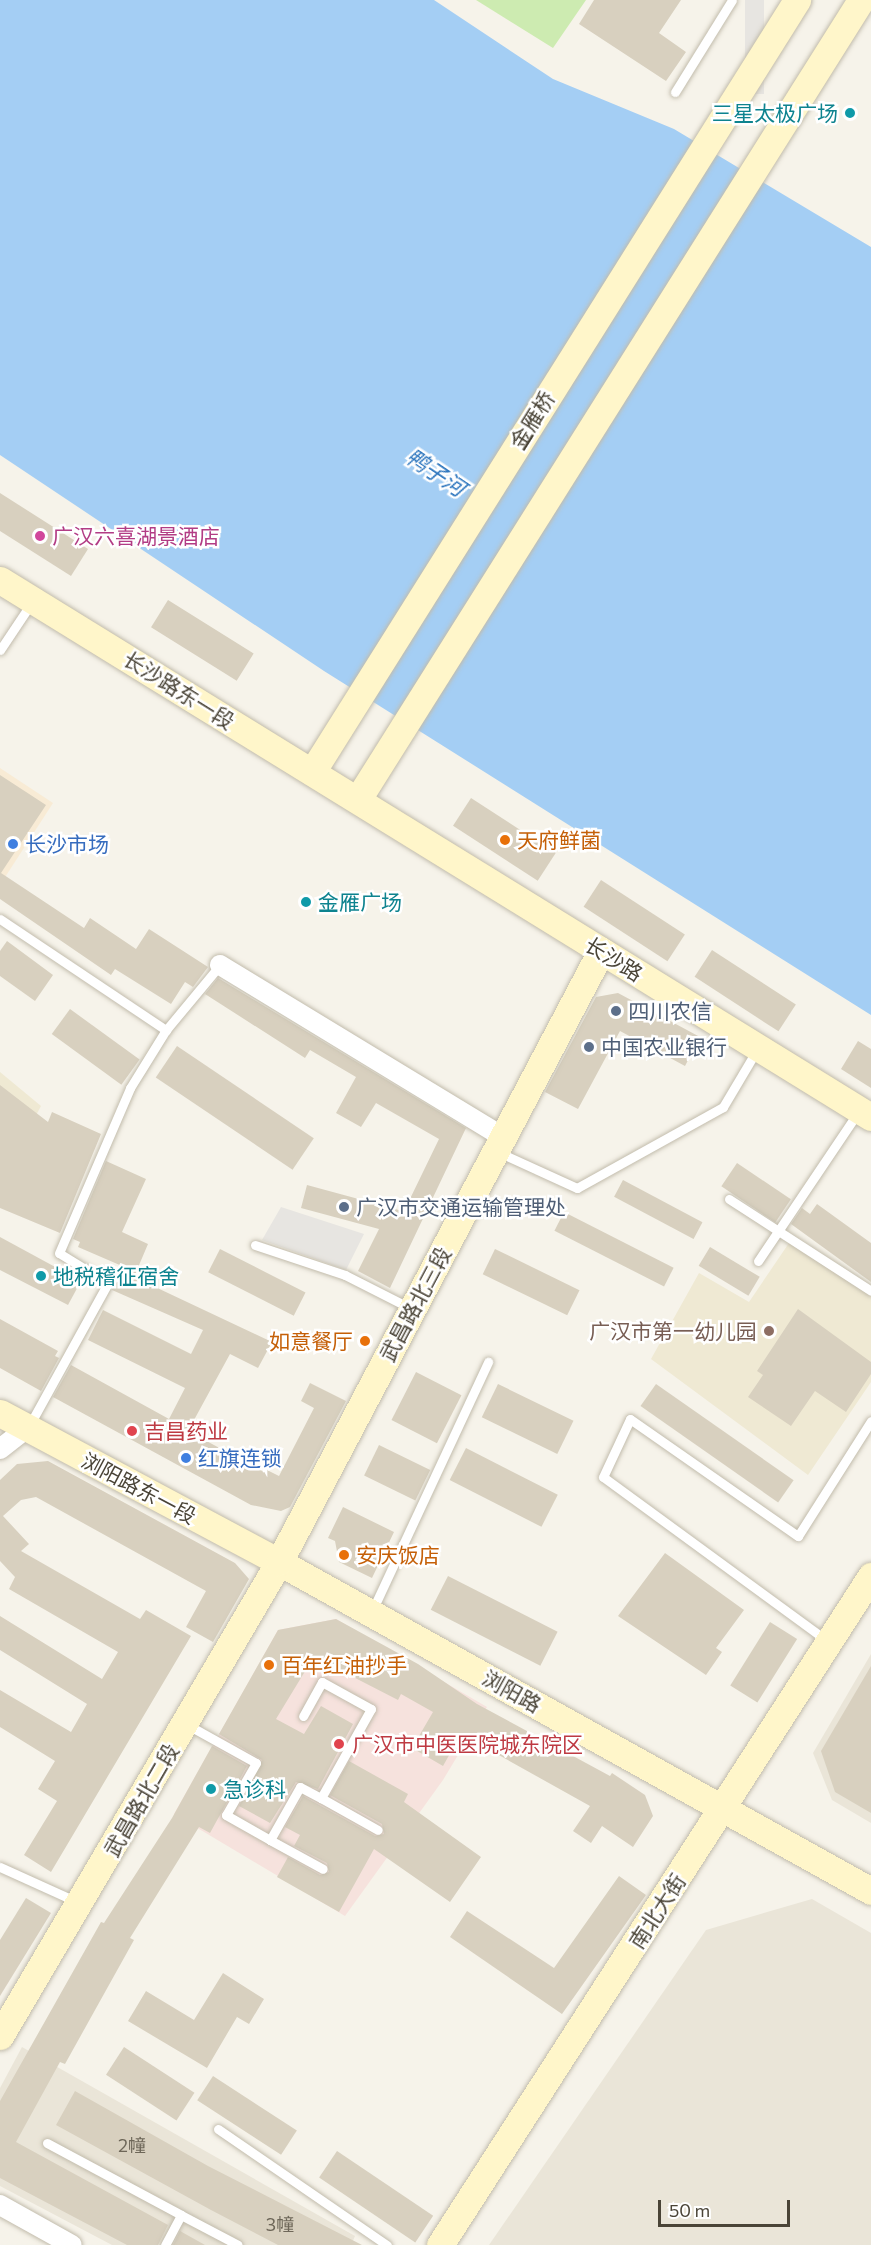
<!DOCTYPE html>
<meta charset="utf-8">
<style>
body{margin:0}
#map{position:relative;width:871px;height:2245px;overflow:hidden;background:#f6f3ea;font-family:Commissioner,"Noto Sans SC",sans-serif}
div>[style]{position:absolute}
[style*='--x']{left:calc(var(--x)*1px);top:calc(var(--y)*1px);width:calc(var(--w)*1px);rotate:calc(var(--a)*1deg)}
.residential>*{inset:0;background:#eae5d8}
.commercial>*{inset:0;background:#f8ebd5}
.education>*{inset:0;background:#efe9d3}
.medical>*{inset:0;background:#f6e2dd}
.green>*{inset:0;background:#cdebb1}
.parking>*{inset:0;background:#e7e5e1;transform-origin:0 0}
.water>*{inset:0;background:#a4cef4}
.building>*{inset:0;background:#d8d0bf;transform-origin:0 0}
.roads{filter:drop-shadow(0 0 2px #c2bcac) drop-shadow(0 0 2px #c2bcac)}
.lane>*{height:9px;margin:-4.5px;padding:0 4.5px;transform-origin:4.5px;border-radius:4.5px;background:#fff}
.street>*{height:20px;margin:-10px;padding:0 10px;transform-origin:10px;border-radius:10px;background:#fff}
.secondary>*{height:27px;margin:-13.5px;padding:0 13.5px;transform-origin:13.5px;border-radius:13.5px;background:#fff6ca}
.dots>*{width:16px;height:16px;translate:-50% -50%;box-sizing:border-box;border:3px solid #fff;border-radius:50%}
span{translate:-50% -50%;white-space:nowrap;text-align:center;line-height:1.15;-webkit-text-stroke:5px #fff;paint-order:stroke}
.number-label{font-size:18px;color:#6e6759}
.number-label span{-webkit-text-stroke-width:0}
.culture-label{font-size:21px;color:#0d838f}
.right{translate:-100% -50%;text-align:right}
.left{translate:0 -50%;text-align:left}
.street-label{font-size:21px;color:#4a4437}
.hotel-label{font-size:21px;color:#b23c85}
.food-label{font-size:21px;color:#c56008}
.shop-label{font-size:21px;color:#366cbe}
.service-label{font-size:21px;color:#4e5e75}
.education-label{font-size:21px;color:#785e54}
.health-label{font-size:21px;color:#be3a42}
.water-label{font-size:22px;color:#2a74bd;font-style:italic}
.scale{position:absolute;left:658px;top:2200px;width:132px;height:27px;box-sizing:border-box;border:3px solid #4a4437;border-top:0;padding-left:8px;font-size:18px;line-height:21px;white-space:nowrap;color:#4a4437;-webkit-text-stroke:4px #fff;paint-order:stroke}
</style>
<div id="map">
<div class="residential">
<div style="clip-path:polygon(871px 1654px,871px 1823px,832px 1800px,813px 1753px)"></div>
<div style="clip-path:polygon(812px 1899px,871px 1933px,871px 2245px,489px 2245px,706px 1930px)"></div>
<div style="clip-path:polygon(22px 2047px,355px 2236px,351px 2245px,112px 2245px,0 2186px,0 2088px)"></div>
</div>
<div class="commercial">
<div style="clip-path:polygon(0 768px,53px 803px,0 885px)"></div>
</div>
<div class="education">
<div style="clip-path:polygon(0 1072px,41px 1106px,0 1182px)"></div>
<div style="clip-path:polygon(789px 1243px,871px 1296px,871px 1382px,808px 1475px,651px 1359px,699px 1273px,749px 1302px)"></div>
</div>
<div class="medical">
<div style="clip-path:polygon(336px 1619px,487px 1707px,443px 1780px,345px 1916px,174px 1814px,278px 1630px)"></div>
</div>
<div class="green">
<div style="clip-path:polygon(476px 0,586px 0,553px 48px)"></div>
</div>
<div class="parking">
<div style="left:745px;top:0;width:19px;height:94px"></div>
<div style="clip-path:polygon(281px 1207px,364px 1234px,346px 1270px,262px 1240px)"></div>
</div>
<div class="water">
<div style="clip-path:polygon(0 0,434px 0,553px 79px,674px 129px,871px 247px,871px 1015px,324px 671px,0 455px)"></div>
</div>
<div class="building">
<div style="clip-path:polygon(594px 0,681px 0,659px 33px,686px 52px,666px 81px,579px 24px)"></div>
<div style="clip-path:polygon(0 493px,88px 549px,71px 576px,0 531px)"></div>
<div style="left:168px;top:600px;width:101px;height:32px;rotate:32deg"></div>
<div style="clip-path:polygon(0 775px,46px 805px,1px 873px,84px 928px,90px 918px,136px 949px,149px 929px,208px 967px,193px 987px,185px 982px,171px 1004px,115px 969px,111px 975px,0 899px)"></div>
<div style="left:471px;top:798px;width:101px;height:33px;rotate:33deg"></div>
<div style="left:601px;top:880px;width:100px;height:32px;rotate:33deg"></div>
<div style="clip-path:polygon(7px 941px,53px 975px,35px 1001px,0 976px,0 951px)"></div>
<div style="left:712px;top:950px;width:100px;height:32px;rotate:33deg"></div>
<div style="clip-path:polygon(218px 978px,466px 1128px,390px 1288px,358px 1271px,379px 1229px,301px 1208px,307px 1185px,399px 1210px,403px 1203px,407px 1205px,439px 1139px,376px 1103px,361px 1127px,336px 1113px,356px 1077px,310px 1050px,305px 1058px,205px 994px)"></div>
<div style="clip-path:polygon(618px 993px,700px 1037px,685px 1066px,620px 1031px,578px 1109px,545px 1092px,596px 997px)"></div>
<div style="left:70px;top:1009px;width:86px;height:31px;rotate:36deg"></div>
<div style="clip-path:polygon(858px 1041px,871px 1049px,871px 1088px,841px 1069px)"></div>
<div style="left:177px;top:1046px;width:165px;height:38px;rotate:34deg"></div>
<div style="clip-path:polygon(0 1085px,48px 1122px,52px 1112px,101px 1134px,60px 1233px,0 1208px)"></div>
<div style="clip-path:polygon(106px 1161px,146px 1179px,122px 1232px,148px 1244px,134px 1277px,272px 1342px,258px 1368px,230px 1354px,188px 1431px,264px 1472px,265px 1469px,279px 1476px,314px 1408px,301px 1401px,310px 1383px,346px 1401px,290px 1507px,281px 1511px,251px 1505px,53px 1397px,71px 1365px,169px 1419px,185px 1388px,88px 1340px,103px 1310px,191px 1354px,203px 1330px,112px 1290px,122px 1266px,78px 1247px,80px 1242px,73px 1239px)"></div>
<div style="left:737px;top:1163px;width:65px;height:28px;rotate:34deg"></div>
<div style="left:623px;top:1180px;width:90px;height:19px;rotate:28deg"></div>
<div style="clip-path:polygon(817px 1204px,871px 1243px,871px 1282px,791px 1224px,802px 1208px,810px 1214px)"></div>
<div style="left:564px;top:1212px;width:123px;height:21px;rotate:27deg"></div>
<div style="clip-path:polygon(0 1237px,81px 1281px,68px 1305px,0 1270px)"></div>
<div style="left:710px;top:1247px;width:58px;height:22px;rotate:31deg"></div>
<div style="left:220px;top:1249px;width:96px;height:26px;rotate:27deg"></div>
<div style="left:495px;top:1249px;width:94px;height:28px;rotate:26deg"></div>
<div style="clip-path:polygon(798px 1309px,871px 1362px,871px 1374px,846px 1412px,815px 1391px,791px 1426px,748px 1397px,763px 1375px,757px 1371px)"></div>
<div style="clip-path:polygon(0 1319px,58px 1351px,55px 1356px,59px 1358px,41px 1391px,0 1368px)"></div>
<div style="left:416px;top:1372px;width:51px;height:54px;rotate:27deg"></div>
<div style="left:498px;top:1384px;width:84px;height:37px;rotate:26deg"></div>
<div style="left:656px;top:1384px;width:168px;height:27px;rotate:35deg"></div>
<div style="left:379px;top:1445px;width:57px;height:34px;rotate:26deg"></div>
<div style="left:466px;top:1448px;width:103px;height:36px;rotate:27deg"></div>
<div style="clip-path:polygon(48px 1461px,235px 1563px,249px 1579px,213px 1642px,186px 1627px,206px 1591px,36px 1497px,21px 1500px,3px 1516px,29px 1544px,21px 1551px,140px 1619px,146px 1610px,191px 1636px,51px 1872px,24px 1855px,57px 1801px,38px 1789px,55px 1761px,0 1727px,0 1690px,71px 1732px,87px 1704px,0 1650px,0 1616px,102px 1679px,118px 1652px,9px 1589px,15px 1577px,0 1561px,0 1480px,17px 1464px)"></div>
<div style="clip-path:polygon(343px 1507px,394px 1532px,372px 1578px,339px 1562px,335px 1541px,328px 1538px)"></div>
<div style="clip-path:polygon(665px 1553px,744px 1610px,716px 1648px,722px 1652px,706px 1675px,618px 1616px)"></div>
<div style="left:448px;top:1576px;width:123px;height:38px;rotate:27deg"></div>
<div style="clip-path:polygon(336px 1619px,418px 1664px,477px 1704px,610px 1776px,612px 1773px,645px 1795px,653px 1816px,633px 1847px,602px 1826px,591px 1843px,573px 1831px,590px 1806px,461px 1734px,443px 1766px,412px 1748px,433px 1712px,401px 1694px,398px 1700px,326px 1663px,307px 1668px,276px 1719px,304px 1734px,321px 1706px,353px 1724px,318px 1789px,296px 1782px,270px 1823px,239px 1806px,262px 1760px,219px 1734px,278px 1630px)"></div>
<div style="left:770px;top:1622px;width:32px;height:75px;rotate:32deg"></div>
<div style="clip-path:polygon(871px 1666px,871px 1813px,835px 1792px,821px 1751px)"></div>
<div style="clip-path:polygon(212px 1746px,247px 1766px,210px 1833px,199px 1827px,130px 1938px,134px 1940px,65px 2064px,60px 2062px,16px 2142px,168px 2225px,158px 2245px,127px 2245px,0 2178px,0 2101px,101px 1922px,104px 1923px,172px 1818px)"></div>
<div style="clip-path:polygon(349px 1761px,408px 1794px,404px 1802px,481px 1857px,450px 1902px,374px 1849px,339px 1912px,277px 1877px,288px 1857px,320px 1875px,329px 1872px,327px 1863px,294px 1846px,300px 1835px,285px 1827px,303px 1796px,375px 1836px,384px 1834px,382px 1824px,330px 1795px)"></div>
<div style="clip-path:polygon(619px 1876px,646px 1895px,562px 2014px,450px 1937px,467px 1911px,554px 1968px)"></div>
<div style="clip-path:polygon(26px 1898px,51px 1913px,0 1996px,0 1940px)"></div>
<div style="clip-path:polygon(223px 1973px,264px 1999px,249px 2024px,237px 2017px,207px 2068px,128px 2021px,146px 1991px,194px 2020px)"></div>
<div style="left:124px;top:2047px;width:84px;height:33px;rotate:33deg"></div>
<div style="left:213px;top:2076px;width:100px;height:29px;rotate:33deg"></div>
<div style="clip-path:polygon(75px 2091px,208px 2166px,362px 2245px,278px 2245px,211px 2210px,56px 2125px)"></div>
<div style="left:337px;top:2151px;width:116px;height:32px;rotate:34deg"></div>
<div style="clip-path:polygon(180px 2231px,205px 2245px,173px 2245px)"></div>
</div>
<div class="roads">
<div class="lane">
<div style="--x:675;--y:92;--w:108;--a:-58.2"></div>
<div style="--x:0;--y:650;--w:58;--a:-56.3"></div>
<div style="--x:0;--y:919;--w:200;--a:33.8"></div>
<div style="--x:498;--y:1152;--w:87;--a:24.5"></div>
<div style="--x:577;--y:1188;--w:167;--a:-29"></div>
<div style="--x:723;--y:1107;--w:69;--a:-59.3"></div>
<div style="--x:729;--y:1199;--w:169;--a:32.9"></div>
<div style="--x:255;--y:1245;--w:95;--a:18.4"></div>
<div style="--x:345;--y:1275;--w:73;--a:26.9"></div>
<div style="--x:758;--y:1261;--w:179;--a:-56.1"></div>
<div style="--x:29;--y:1426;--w:163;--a:-61.1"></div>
<div style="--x:108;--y:1283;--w:57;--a:-148.5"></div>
<div style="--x:59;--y:1253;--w:180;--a:-66.7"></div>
<div style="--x:130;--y:1088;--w:68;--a:-58.2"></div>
<div style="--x:166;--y:1030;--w:85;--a:-50.3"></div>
<div style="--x:372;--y:1611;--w:275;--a:-65"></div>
<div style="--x:826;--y:1640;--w:276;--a:-143.8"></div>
<div style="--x:603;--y:1477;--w:64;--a:-65"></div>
<div style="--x:630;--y:1419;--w:205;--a:34.9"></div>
<div style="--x:798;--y:1536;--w:136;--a:-57.6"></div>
<div style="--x:186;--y:1724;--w:80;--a:29.1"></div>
<div style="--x:256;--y:1763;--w:60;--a:120"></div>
<div style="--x:226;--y:1815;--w:51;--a:29.6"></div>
<div style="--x:270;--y:1840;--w:61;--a:-60.5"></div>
<div style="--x:300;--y:1787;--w:24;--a:28"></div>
<div style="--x:321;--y:1798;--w:102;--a:-60.7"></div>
<div style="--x:371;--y:1709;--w:56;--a:-151.1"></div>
<div style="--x:322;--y:1682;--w:39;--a:119"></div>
<div style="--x:321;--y:1798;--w:65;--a:29.3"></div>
<div style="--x:270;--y:1840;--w:60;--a:28.7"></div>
<div style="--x:0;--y:1867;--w:85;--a:24.4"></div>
<div style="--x:218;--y:2129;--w:205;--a:34.5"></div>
<div style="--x:47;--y:2143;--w:152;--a:28.2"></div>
<div style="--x:181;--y:2215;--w:34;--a:118"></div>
<div style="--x:181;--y:2215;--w:64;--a:27.8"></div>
</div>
<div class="street">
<div style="--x:220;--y:965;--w:331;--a:31.3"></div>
<div style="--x:0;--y:1449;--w:34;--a:-38"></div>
<div style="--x:0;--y:2205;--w:82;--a:29.1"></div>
</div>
<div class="secondary">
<div style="--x:0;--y:580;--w:1023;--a:31.66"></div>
<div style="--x:312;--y:772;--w:912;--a:-57.86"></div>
<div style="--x:358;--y:799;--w:944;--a:-57.81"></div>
<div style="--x:0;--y:1413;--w:316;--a:28.1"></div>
<div style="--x:279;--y:1562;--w:677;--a:29.06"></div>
<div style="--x:0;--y:2036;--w:550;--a:-59.52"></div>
<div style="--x:279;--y:1562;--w:691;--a:-62.21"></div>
<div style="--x:440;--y:2245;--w:796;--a:-57.21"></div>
</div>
</div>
<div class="dots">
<div style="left:850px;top:113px;background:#0f9aa8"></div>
<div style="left:40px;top:536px;background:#d1479c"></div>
<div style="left:505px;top:840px;background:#e8710a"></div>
<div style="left:13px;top:844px;background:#3f7fe0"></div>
<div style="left:306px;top:902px;background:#0f9aa8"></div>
<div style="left:616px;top:1011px;background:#5c6f8a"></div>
<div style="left:589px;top:1047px;background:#5c6f8a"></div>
<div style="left:344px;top:1207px;background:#5c6f8a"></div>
<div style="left:41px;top:1276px;background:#0f9aa8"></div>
<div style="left:769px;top:1331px;background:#8d6e63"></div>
<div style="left:365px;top:1341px;background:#e8710a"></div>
<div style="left:132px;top:1431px;background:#e0444e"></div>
<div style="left:186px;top:1458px;background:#3f7fe0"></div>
<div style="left:344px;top:1555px;background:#e8710a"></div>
<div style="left:269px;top:1665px;background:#e8710a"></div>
<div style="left:339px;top:1744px;background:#e0444e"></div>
<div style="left:211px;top:1789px;background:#0f9aa8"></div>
</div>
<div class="number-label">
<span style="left:132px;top:2145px">2幢</span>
<span style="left:280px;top:2224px">3幢</span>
</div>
<div class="culture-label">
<span class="right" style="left:838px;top:113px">三星太极广场</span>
<span class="left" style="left:318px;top:902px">金雁广场</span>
<span class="left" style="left:53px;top:1276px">地税稽征宿舍</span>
<span class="left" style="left:223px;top:1789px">急诊科</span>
</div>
<div class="street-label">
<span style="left:532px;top:420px;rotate:-58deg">金雁桥</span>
<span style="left:179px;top:690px;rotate:32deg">长沙路东一段</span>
<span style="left:614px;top:959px;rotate:32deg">长沙路</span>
<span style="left:415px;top:1304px;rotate:-62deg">武昌路北三段</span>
<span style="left:139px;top:1488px;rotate:28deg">浏阳路东一段</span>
<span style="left:512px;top:1691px;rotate:29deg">浏阳路</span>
<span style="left:141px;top:1800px;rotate:-60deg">武昌路北二段</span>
<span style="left:657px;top:1911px;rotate:-57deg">南北大街</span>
</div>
<div class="hotel-label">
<span class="left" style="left:52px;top:536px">广汉六喜湖景酒店</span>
</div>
<div class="food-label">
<span class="left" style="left:517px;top:840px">天府鲜菌</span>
<span class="right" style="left:353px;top:1341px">如意餐厅</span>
<span class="left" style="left:356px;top:1555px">安庆饭店</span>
<span class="left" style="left:281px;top:1665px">百年红油抄手</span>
</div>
<div class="shop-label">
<span class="left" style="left:25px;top:844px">长沙市场</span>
<span class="left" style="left:198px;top:1458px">红旗连锁</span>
</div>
<div class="service-label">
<span class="left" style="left:628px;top:1011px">四川农信</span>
<span class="left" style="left:601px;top:1047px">中国农业银行</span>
<span class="left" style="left:356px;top:1207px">广汉市交通运输管理处</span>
</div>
<div class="education-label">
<span class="right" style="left:757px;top:1331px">广汉市第一幼儿园</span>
</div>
<div class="health-label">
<span class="left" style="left:144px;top:1431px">吉昌药业</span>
<span class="left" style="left:352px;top:1744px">广汉市中医医院城东院区</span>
</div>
<div class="water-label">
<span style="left:436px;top:472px;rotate:34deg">鸭子河</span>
</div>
<div class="scale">50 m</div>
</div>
